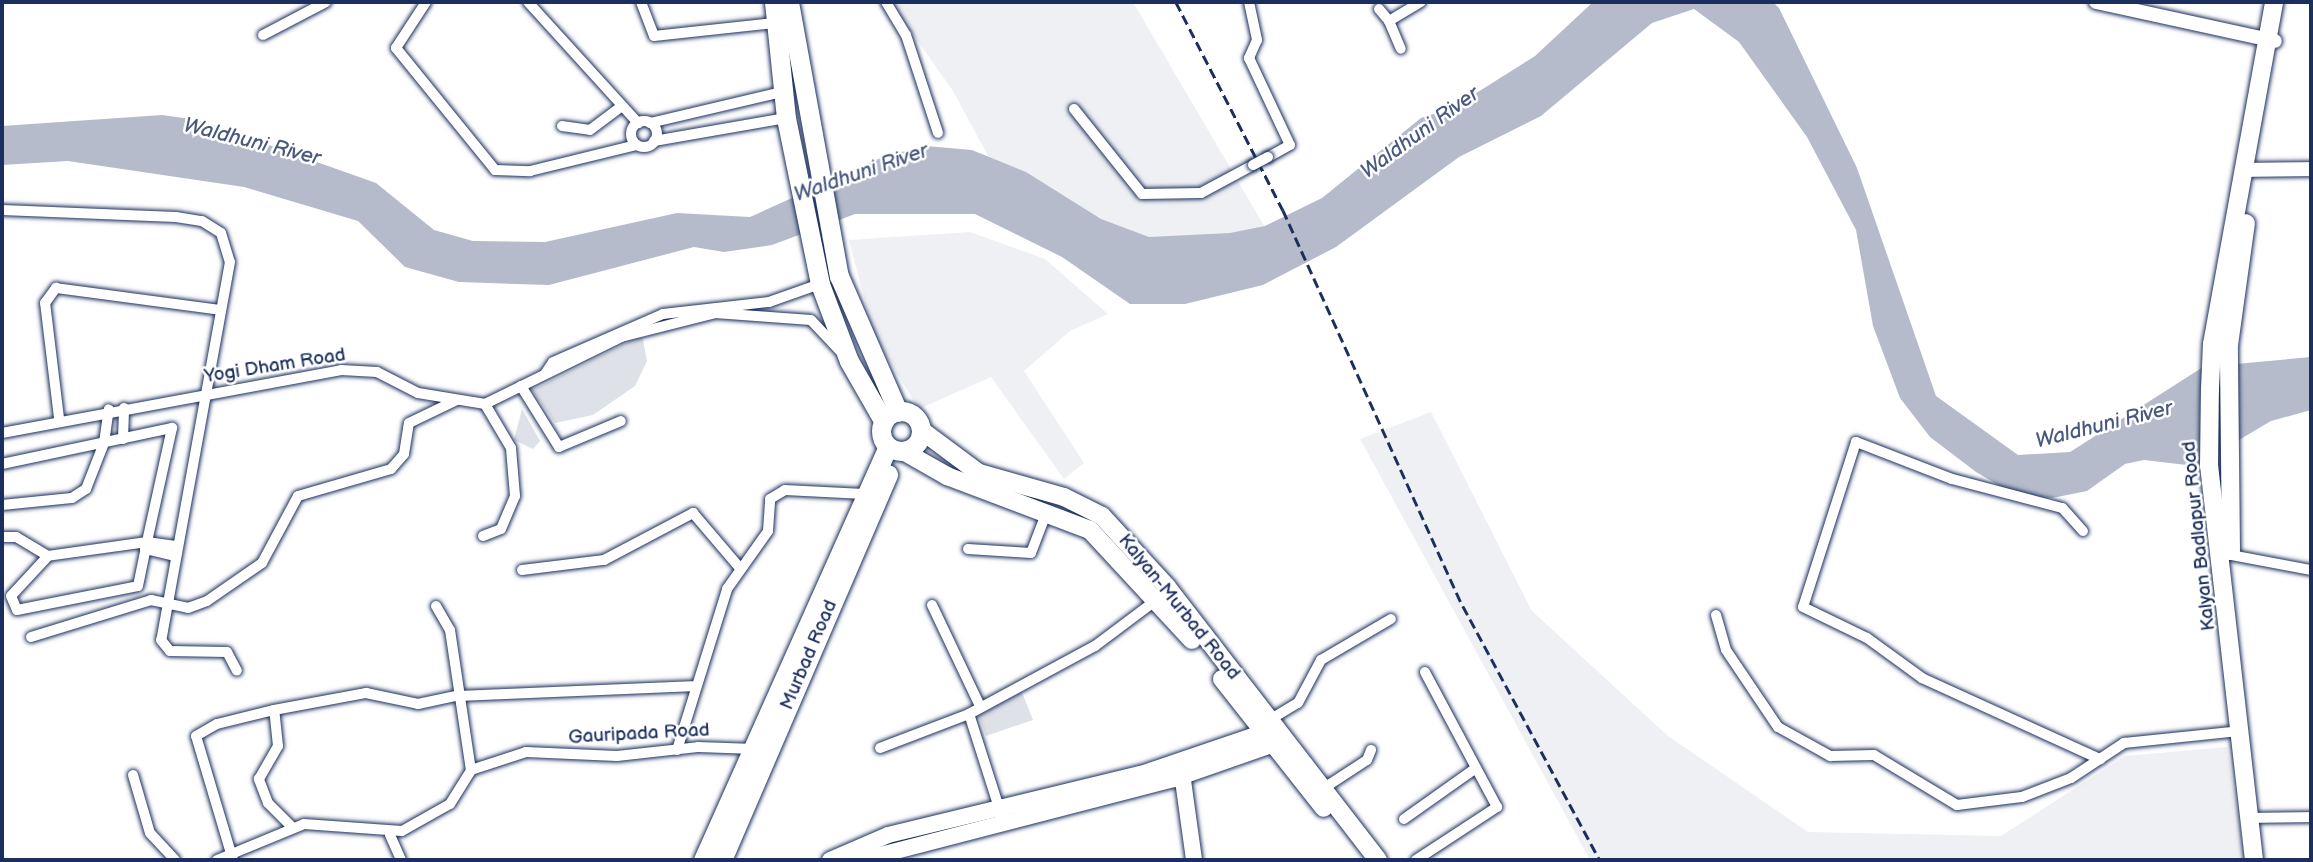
<!DOCTYPE html>
<style>
body{margin:0}
#map{position:relative;width:2313px;height:862px;overflow:hidden;background:#fff;font-family:"Balsamiq Sans",sans-serif}
div>[style]{position:absolute}
[style*='--x']{left:calc(var(--x)*1px);top:calc(var(--y)*1px);width:calc(var(--w)*1px);rotate:calc(var(--a)*1deg)}
.built>*{inset:0;background:#eff0f4}
.green>*{inset:0;background:#dee1e7}
.water>*{inset:0;background:#b5bbca}
.roads{filter:drop-shadow(0 0 2px #1b2f5e) drop-shadow(0 0 2px #1b2f5e)}
.minor>*{height:10px;margin:-5px;padding:0 5px;transform-origin:5px;border-radius:5px;background:#fff}
.minor>.ring{margin:-5px;padding:0;box-sizing:content-box;background:none;border:10px solid #fff;border-radius:50%}
.tertiary>*{height:14px;margin:-7px;padding:0 7px;transform-origin:7px;border-radius:7px;background:#fff}
.secondary>*{height:16px;margin:-8px;padding:0 8px;transform-origin:8px;border-radius:8px;background:#fff}
.primary>*{height:18px;margin:-9px;padding:0 9px;transform-origin:9px;border-radius:9px;background:#fff}
.trunk>*{height:19px;margin:-9.5px;padding:0 9.5px;transform-origin:9.5px;border-radius:9.5px;background:#fff}
.trunk>.ring{margin:-9.5px;padding:0;box-sizing:content-box;background:none;border:19px solid #fff;border-radius:50%}
.rail>*{height:2.5px;margin-top:-1.25px;transform-origin:0;background:repeating-linear-gradient(90deg,#1b2f5e 0 10px,transparent 0 15px)}
.bridges{filter:drop-shadow(0 0 2px #1b2f5e) drop-shadow(0 0 2px #1b2f5e)}
.minor-bridge>*{height:10px;margin:-5px;padding:0 5px;transform-origin:5px;border-radius:5px;background:#fff}
span{translate:-50% -50%;white-space:nowrap;text-align:center;line-height:1.15;-webkit-text-stroke:5px #fff;paint-order:stroke}
.street-label{font-size:19px;color:#1b2f5e}
.water-label{font-size:21px;color:#49597e;font-style:italic}
.frame{position:absolute;inset:0;border:4px solid #1b2f5e;pointer-events:none}
</style>
<div id="map">
<div class="built">
<div style="clip-path:polygon(890px 2px,1133px 2px,1266px 229px,1140px 244px,995px 169px,953px 91px)"></div>
<div style="clip-path:polygon(970px 232px,1045px 259px,1108px 314px,1070px 331px,1024px 371px,1084px 463px,1064px 479px,991px 377px,919px 409px,874px 336px,849px 240px)"></div>
<div style="clip-path:polygon(1431px 412px,1532px 611px,1668px 736px,1808px 832px,2001px 836px,2125px 756px,2227px 747px,2245px 860px,1590px 860px,1360px 439px)"></div>
</div>
<div class="green">
<div style="clip-path:polygon(642px 335px,647px 361px,635px 386px,593px 415px,555px 423px,532px 390px)"></div>
<div style="clip-path:polygon(522px 409px,540px 441px,533px 449px,514px 440px)"></div>
<div style="clip-path:polygon(1021px 690px,1033px 720px,986px 736px,977px 711px)"></div>
</div>
<div class="water">
<div style="clip-path:polygon(1593px 2px,1773px 2px,1779px 8px,1857px 168px,1936px 396px,2018px 455px,2070px 452px,2203px 367px,2311px 357px,2311px 410px,2271px 421px,2195px 466px,2144px 460px,2125px 464px,2087px 491px,2052px 498px,2017px 496px,1976px 472px,1930px 437px,1900px 398px,1873px 326px,1856px 230px,1807px 137px,1739px 42px,1694px 9px,1652px 23px,1541px 116px,1459px 157px,1336px 247px,1263px 285px,1185px 304px,1130px 304px,1062px 257px,975px 214px,855px 214px,772px 245px,724px 252px,694px 247px,549px 285px,459px 282px,405px 267px,358px 221px,244px 187px,68px 161px,2px 165px,2px 126px,162px 115px,198px 120px,376px 183px,434px 230px,473px 241px,545px 242px,677px 213px,750px 217px,885px 156px,926px 146px,972px 150px,1026px 172px,1101px 219px,1149px 237px,1230px 233px,1265px 226px,1322px 198px,1421px 118px,1454px 107px,1535px 56px)"></div>
</div>
<div class="roads">
<div class="minor">
<div style="--x:426;--y:2;--w:55;--a:123.1"></div>
<div style="--x:396;--y:48;--w:157;--a:50.9"></div>
<div style="--x:495;--y:170;--w:35;--a:2"></div>
<div style="--x:530;--y:171;--w:110;--a:-13.7"></div>
<div style="--x:528;--y:2;--w:164;--a:47.7"></div>
<div style="--x:641;--y:2;--w:36;--a:69"></div>
<div style="--x:654;--y:36;--w:121;--a:-6.2"></div>
<div style="--x:886;--y:2;--w:39;--a:59"></div>
<div style="--x:906;--y:35;--w:103;--a:71.9"></div>
<div style="--x:1249;--y:2;--w:39;--a:78"></div>
<div style="--x:1257;--y:40;--w:20;--a:114"></div>
<div style="--x:1249;--y:58;--w:96;--a:64.8"></div>
<div style="--x:1290;--y:145;--w:25;--a:151"></div>
<div style="--x:1379;--y:9;--w:16;--a:50"></div>
<div style="--x:1389;--y:21;--w:37;--a:-31"></div>
<div style="--x:1389;--y:21;--w:30;--a:67"></div>
<div style="--x:263;--y:35;--w:71;--a:-27.6"></div>
<div style="--x:1074;--y:109;--w:109;--a:51.3"></div>
<div style="--x:1142;--y:194;--w:59;--a:-1"></div>
<div style="--x:1201;--y:193;--w:59;--a:-28.3"></div>
<div class="ring" style="left:631px;top:121px;width:16px;height:16px"></div>
<div style="--x:650;--y:123;--w:136;--a:-13.2"></div>
<div style="--x:562;--y:126;--w:28;--a:8"></div>
<div style="--x:590;--y:130;--w:40;--a:-37"></div>
<div style="--x:654;--y:141;--w:134;--a:-9.9"></div>
<div style="--x:2;--y:210;--w:174;--a:2.3"></div>
<div style="--x:176;--y:217;--w:26;--a:9"></div>
<div style="--x:202;--y:221;--w:22;--a:32"></div>
<div style="--x:221;--y:233;--w:30;--a:73"></div>
<div style="--x:230;--y:262;--w:384;--a:100.3"></div>
<div style="--x:161;--y:640;--w:14;--a:51"></div>
<div style="--x:170;--y:651;--w:57;--a:1"></div>
<div style="--x:227;--y:652;--w:21;--a:62"></div>
<div style="--x:545;--y:374;--w:14;--a:-56"></div>
<div style="--x:553;--y:362;--w:120;--a:-23.6"></div>
<div style="--x:663;--y:314;--w:107;--a:-6.5"></div>
<div style="--x:769;--y:302;--w:57;--a:-19.4"></div>
<div style="--x:521;--y:386;--w:72;--a:58.1"></div>
<div style="--x:559;--y:447;--w:67;--a:-22.8"></div>
<div style="--x:59;--y:418;--w:116;--a:-96.9"></div>
<div style="--x:45;--y:303;--w:19;--a:-54"></div>
<div style="--x:56;--y:288;--w:166;--a:7.6"></div>
<div style="--x:2;--y:433;--w:345;--a:-10.5"></div>
<div style="--x:341;--y:370;--w:36;--a:3"></div>
<div style="--x:377;--y:372;--w:46;--a:27.1"></div>
<div style="--x:418;--y:393;--w:68;--a:9.3"></div>
<div style="--x:485;--y:404;--w:152;--a:-26.2"></div>
<div style="--x:621;--y:337;--w:97;--a:-14.3"></div>
<div style="--x:715;--y:313;--w:96;--a:4.2"></div>
<div style="--x:811;--y:320;--w:42;--a:46.9"></div>
<div style="--x:123;--y:439;--w:31;--a:-88"></div>
<div style="--x:2;--y:464;--w:174;--a:-12"></div>
<div style="--x:172;--y:428;--w:117;--a:102.4"></div>
<div style="--x:147;--y:542;--w:100;--a:172"></div>
<div style="--x:48;--y:556;--w:37;--a:-149"></div>
<div style="--x:16;--y:537;--w:14;--a:180"></div>
<div style="--x:2;--y:505;--w:70;--a:-5.7"></div>
<div style="--x:72;--y:498;--w:17;--a:-33"></div>
<div style="--x:86;--y:489;--w:49;--a:-68.6"></div>
<div style="--x:104;--y:443;--w:34;--a:-82"></div>
<div style="--x:2083;--y:531;--w:31;--a:-132"></div>
<div style="--x:2062;--y:508;--w:114;--a:-165.2"></div>
<div style="--x:1952;--y:479;--w:103;--a:-158.9"></div>
<div style="--x:1856;--y:442;--w:173;--a:107.8"></div>
<div style="--x:1803;--y:607;--w:71;--a:25.8"></div>
<div style="--x:1867;--y:638;--w:68;--a:36"></div>
<div style="--x:1922;--y:678;--w:196;--a:24.5"></div>
<div style="--x:483;--y:536;--w:19;--a:-21"></div>
<div style="--x:501;--y:529;--w:36;--a:-67"></div>
<div style="--x:515;--y:496;--w:48;--a:-94.8"></div>
<div style="--x:511;--y:448;--w:51;--a:-120.6"></div>
<div style="--x:145;--y:549;--w:28;--a:13"></div>
<div style="--x:968;--y:549;--w:63;--a:3.6"></div>
<div style="--x:1031;--y:553;--w:42;--a:-69"></div>
<div style="--x:2226;--y:554;--w:86;--a:10.7"></div>
<div style="--x:48;--y:556;--w:54;--a:132.8"></div>
<div style="--x:11;--y:596;--w:15;--a:67"></div>
<div style="--x:17;--y:610;--w:123;--a:-11.2"></div>
<div style="--x:138;--y:586;--w:45;--a:-78.4"></div>
<div style="--x:147;--y:542;--w:27;--a:8"></div>
<div style="--x:522;--y:570;--w:83;--a:-7"></div>
<div style="--x:604;--y:560;--w:101;--a:-27.8"></div>
<div style="--x:693;--y:513;--w:71;--a:49.6"></div>
<div style="--x:932;--y:605;--w:112;--a:64.6"></div>
<div style="--x:436;--y:606;--w:28;--a:60"></div>
<div style="--x:450;--y:630;--w:142;--a:81.5"></div>
<div style="--x:1716;--y:615;--w:36;--a:74"></div>
<div style="--x:1726;--y:650;--w:93;--a:56"></div>
<div style="--x:1778;--y:727;--w:60;--a:29.1"></div>
<div style="--x:1830;--y:756;--w:44;--a:-1.3"></div>
<div style="--x:1874;--y:755;--w:97;--a:31.1"></div>
<div style="--x:1957;--y:805;--w:65;--a:-7"></div>
<div style="--x:2022;--y:797;--w:53;--a:-21.2"></div>
<div style="--x:2071;--y:778;--w:64;--a:-33.4"></div>
<div style="--x:2124;--y:743;--w:118;--a:-5.9"></div>
<div style="--x:31;--y:637;--w:126;--a:-17.1"></div>
<div style="--x:151;--y:600;--w:38;--a:12"></div>
<div style="--x:188;--y:608;--w:20;--a:-20"></div>
<div style="--x:207;--y:601;--w:67;--a:-34.6"></div>
<div style="--x:262;--y:563;--w:76;--a:-61.8"></div>
<div style="--x:298;--y:496;--w:97;--a:-16.2"></div>
<div style="--x:391;--y:469;--w:20;--a:-49"></div>
<div style="--x:404;--y:454;--w:31;--a:-81"></div>
<div style="--x:409;--y:423;--w:53;--a:-25.6"></div>
<div style="--x:1271;--y:719;--w:31;--a:-31"></div>
<div style="--x:1298;--y:703;--w:49;--a:-61.9"></div>
<div style="--x:1321;--y:660;--w:81;--a:-30.4"></div>
<div style="--x:880;--y:748;--w:95;--a:-20.9"></div>
<div style="--x:677;--y:750;--w:169;--a:-72.7"></div>
<div style="--x:727;--y:589;--w:71;--a:-54.7"></div>
<div style="--x:768;--y:531;--w:32;--a:-86"></div>
<div style="--x:770;--y:499;--w:17;--a:-31"></div>
<div style="--x:785;--y:490;--w:79;--a:2.9"></div>
<div style="--x:133;--y:775;--w:60;--a:73.7"></div>
<div style="--x:150;--y:833;--w:37;--a:47"></div>
<div style="--x:1324;--y:788;--w:51;--a:-33.1"></div>
<div style="--x:1367;--y:760;--w:11;--a:-68"></div>
<div style="--x:1001;--y:814;--w:105;--a:-107.7"></div>
<div style="--x:969;--y:714;--w:143;--a:-28.4"></div>
<div style="--x:1095;--y:646;--w:80;--a:-36.9"></div>
<div style="--x:2250;--y:818;--w:61;--a:-0.9"></div>
<div style="--x:1404;--y:819;--w:88;--a:-35.3"></div>
<div style="--x:292;--y:827;--w:34;--a:-135"></div>
<div style="--x:268;--y:803;--w:26;--a:-111"></div>
<div style="--x:259;--y:779;--w:38;--a:-60"></div>
<div style="--x:278;--y:746;--w:36;--a:-96"></div>
<div style="--x:274;--y:710;--w:94;--a:-10.5"></div>
<div style="--x:366;--y:693;--w:53;--a:11.9"></div>
<div style="--x:418;--y:704;--w:40;--a:-12"></div>
<div style="--x:457;--y:696;--w:235;--a:-2.4"></div>
<div style="--x:390;--y:835;--w:27;--a:66"></div>
<div style="--x:217;--y:860;--w:94;--a:-22.5"></div>
<div style="--x:304;--y:824;--w:98;--a:4.1"></div>
<div style="--x:402;--y:831;--w:55;--a:-29.4"></div>
<div style="--x:450;--y:804;--w:40;--a:-58"></div>
<div style="--x:471;--y:770;--w:58;--a:-18.1"></div>
<div style="--x:526;--y:752;--w:91;--a:2.5"></div>
<div style="--x:617;--y:756;--w:81;--a:-6.3"></div>
<div style="--x:698;--y:747;--w:57;--a:2"></div>
<div style="--x:233;--y:860;--w:129;--a:-106.6"></div>
<div style="--x:196;--y:736;--w:24;--a:-30"></div>
<div style="--x:217;--y:724;--w:59;--a:-13.8"></div>
<div style="--x:1416;--y:860;--w:97;--a:-33.2"></div>
<div style="--x:1497;--y:807;--w:153;--a:-118.1"></div>
</div>
<div class="tertiary">
<div style="--x:2096;--y:2;--w:183;--a:12.3"></div>
<div style="--x:2243;--y:170;--w:68;--a:-0.8"></div>
</div>
<div class="secondary">
<div style="--x:1181;--y:766;--w:95;--a:82.1"></div>
<div style="--x:830;--y:860;--w:63;--a:-23.3"></div>
<div style="--x:888;--y:835;--w:260;--a:-13.6"></div>
<div style="--x:1141;--y:774;--w:143;--a:-18.8"></div>
<div style="--x:861;--y:860;--w:323;--a:-14.5"></div>
<div style="--x:1174;--y:779;--w:115;--a:-19.2"></div>
</div>
<div class="primary">
<div style="--x:921;--y:430;--w:72;--a:36.6"></div>
<div style="--x:979;--y:473;--w:88;--a:15.8"></div>
<div style="--x:1064;--y:497;--w:42;--a:26.6"></div>
<div style="--x:1102;--y:516;--w:96;--a:47.5"></div>
<div style="--x:1167;--y:587;--w:345;--a:52.3"></div>
<div style="--x:903;--y:451;--w:51;--a:29.6"></div>
<div style="--x:947;--y:476;--w:153;--a:20.7"></div>
<div style="--x:1090;--y:530;--w:150;--a:47.2"></div>
<div style="--x:2231;--y:551;--w:206;--a:-90.6"></div>
<div style="--x:2229;--y:345;--w:123;--a:-82.1"></div>
<div style="--x:1222;--y:679;--w:164;--a:51.7"></div>
<div style="--x:2254;--y:860;--w:397;--a:-96.5"></div>
<div style="--x:2209;--y:466;--w:77;--a:-89.3"></div>
<div style="--x:2210;--y:389;--w:45;--a:-87.5"></div>
<div style="--x:2212;--y:344;--w:348;--a:-79.7"></div>
</div>
<div class="trunk">
<div style="--x:774;--y:2;--w:117;--a:84.1"></div>
<div style="--x:786;--y:118;--w:169;--a:78.4"></div>
<div style="--x:820;--y:284;--w:82;--a:69.4"></div>
<div style="--x:849;--y:361;--w:70;--a:60.2"></div>
<div style="--x:789;--y:2;--w:279;--a:79.7"></div>
<div style="--x:839;--y:276;--w:148;--a:66.5"></div>
<div class="ring" style="left:881px;top:411px;width:21px;height:21px"></div>
<div style="--x:703;--y:860;--w:453;--a:-65.9"></div>
<div style="--x:722;--y:860;--w:420;--a:-66.7"></div>
</div>
</div>
<div class="rail">
<div style="--x:1176;--y:2;--w:234;--a:62.8"></div>
<div style="--x:1283;--y:210;--w:435;--a:65.6"></div>
<div style="--x:1463;--y:606;--w:289;--a:61.7"></div>
</div>
<div class="bridges">
<div class="minor-bridge">
<div style="--x:1253;--y:165;--w:17;--a:-28"></div>
</div>
</div>
<div class="street-label">
<span style="left:275px;top:366px;rotate:-9deg">Yogi Dham Road</span>
<span style="left:2199px;top:536px;rotate:-96deg">Kalyan Badlapur Road</span>
<span style="left:1179px;top:607px;rotate:51deg">Kalyan-Murbad Road</span>
<span style="left:809px;top:655px;rotate:-67deg">Murbad Road</span>
<span style="left:639px;top:734px;rotate:-3deg">Gauripada Road</span>
</div>
<div class="water-label">
<span style="left:1420px;top:133px;rotate:-36deg">Waldhuni River</span>
<span style="left:252px;top:142px;rotate:14deg">Waldhuni River</span>
<span style="left:861px;top:173px;rotate:-19deg">Waldhuni River</span>
<span style="left:2104px;top:425px;rotate:-14deg">Waldhuni River</span>
</div>
<div class="frame"></div>
</div>
